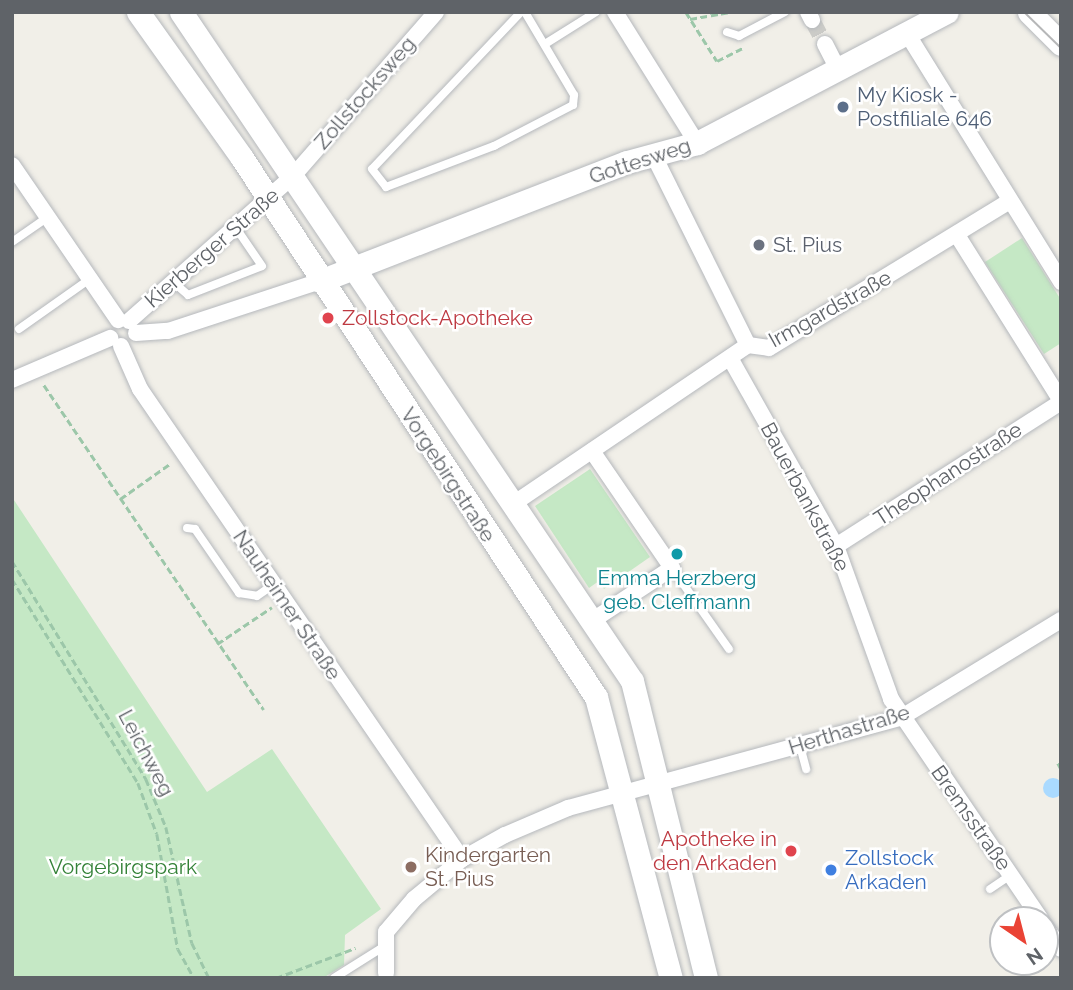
<!DOCTYPE html>
<meta charset="utf-8">
<style>
body{margin:0}
#map{position:relative;width:1073px;height:990px;overflow:hidden;background:#f1efe8;font-family:Raleway,sans-serif}
div>[style]{position:absolute}
[style*='--x']{left:calc(var(--x)*1px);top:calc(var(--y)*1px);width:calc(var(--w)*1px);rotate:calc(var(--a)*1deg)}
.green>*{inset:0;background:#c5e8c5}
.water>*{inset:0;background:#aadaff}
.round{border-radius:50%}
.street-tunnel>*{height:16px;margin-top:-8px;transform-origin:0;background:repeating-linear-gradient(90deg,#ccccc8 0 16px,transparent 0 24px)}
.path>*{height:2.5px;margin-top:-1.25px;transform-origin:0;background:repeating-linear-gradient(90deg,#9cc7a9 0 7px,transparent 0 10.5px)}
.roads{filter:drop-shadow(0 0 2px #b5b8bc) drop-shadow(0 0 2px #b5b8bc)}
.lane>*{height:8px;margin:-4px;padding:0 4px;transform-origin:4px;border-radius:4px;background:#fff}
.street>*{height:16px;margin:-8px;padding:0 8px;transform-origin:8px;border-radius:8px;background:#fff}
.secondary>*{height:23px;margin:-11.5px;padding:0 11.5px;transform-origin:11.5px;border-radius:11.5px;background:#fff}
.tram>*{height:2px;margin:-1px;padding:0 1px;transform-origin:1px;border-radius:1px;background:#b6b7b8}
.dots>*{width:19px;height:19px;translate:-50% -50%;box-sizing:border-box;border:4px solid #fff;border-radius:50%}
span{translate:-50% -50%;white-space:nowrap;text-align:center;line-height:1.15;-webkit-text-stroke:5px #fff;paint-order:stroke}
.street-label{font-size:21px;color:#5f6368}
.service-label{font-size:21px;color:#4e5e75}
.left{translate:0 -50%;text-align:left}
.worship-label{font-size:21px;color:#5b616d}
.health-label{font-size:21px;color:#be3a42}
.right{translate:-100% -50%;text-align:right}
.culture-label{font-size:21px;color:#0d838f}
.education-label{font-size:21px;color:#785e54}
.shop-label{font-size:21px;color:#366cbe}
.park-label{font-size:21px;color:#348238}
.frame{position:absolute;inset:0;border:14px solid #5f6368;pointer-events:none}
.north{position:absolute;left:989px;top:906px;width:70px;height:70px;box-sizing:border-box;background:#fff;border:2px solid #bfc1c3;border-radius:50%;rotate:145deg;font-size:19px;font-weight:700;line-height:28px;text-align:center;color:#5f6368}
.north::after{content:'';display:block;margin:auto;width:24px;height:32px;background:#ea4335;clip-path:polygon(50% 0,100% 100%,50% 72%,0 100%)}
</style>
<div id="map">
<div class="green">
<div style="clip-path:polygon(1022px 238px,1061px 300px,1061px 343px,1044px 354px,985px 262px)"></div>
<div style="clip-path:polygon(590px 469px,650px 557px,604px 589px,599px 581px,589px 588px,535px 506px)"></div>
<div style="clip-path:polygon(12px 497px,207px 792px,272px 749px,381px 909px,345px 935px,344px 965px,323px 978px,12px 978px)"></div>
</div>
<div class="water">
<div class="round" style="left:1043px;top:778px;width:20px;height:20px"></div>
</div>
<div class="street-tunnel">
<div style="--x:812;--y:20;--w:27;--a:62"></div>
</div>
<div class="path">
<div style="--x:686;--y:12;--w:58;--a:57.7"></div>
<div style="--x:717;--y:61;--w:29;--a:-27"></div>
<div style="--x:738;--y:12;--w:18;--a:0"></div>
<div style="--x:690;--y:19;--w:39;--a:-10"></div>
<div style="--x:44;--y:385;--w:392;--a:55.9"></div>
<div style="--x:120;--y:499;--w:62;--a:-35.2"></div>
<div style="--x:12;--y:561;--w:256;--a:58.4"></div>
<div style="--x:146;--y:779;--w:52;--a:67.4"></div>
<div style="--x:166;--y:827;--w:119;--a:77.4"></div>
<div style="--x:192;--y:943;--w:39;--a:64"></div>
<div style="--x:12;--y:579;--w:240;--a:58.3"></div>
<div style="--x:138;--y:783;--w:54;--a:69.6"></div>
<div style="--x:157;--y:834;--w:117;--a:79.7"></div>
<div style="--x:178;--y:949;--w:33;--a:61"></div>
<div style="--x:217;--y:644;--w:66;--a:-33.9"></div>
<div style="--x:1058;--y:763;--w:7;--a:63"></div>
<div style="--x:276;--y:978;--w:85;--a:-20.8"></div>
</div>
<div class="roads">
<div class="lane">
<div style="--x:521;--y:12;--w:216;--a:133.5"></div>
<div style="--x:372;--y:169;--w:23;--a:52"></div>
<div style="--x:386;--y:187;--w:116;--a:-20.8"></div>
<div style="--x:494;--y:146;--w:89;--a:-27.4"></div>
<div style="--x:573;--y:105;--w:10;--a:-84"></div>
<div style="--x:574;--y:95;--w:96;--a:-120.6"></div>
<div style="--x:727;--y:32;--w:13;--a:18"></div>
<div style="--x:739;--y:36;--w:52;--a:-27.6"></div>
<div style="--x:545;--y:44;--w:60;--a:-32.1"></div>
<div style="--x:12;--y:242;--w:44;--a:-34.8"></div>
<div style="--x:172;--y:281;--w:21;--a:41"></div>
<div style="--x:188;--y:295;--w:79;--a:-21.4"></div>
<div style="--x:262;--y:266;--w:46;--a:-124.4"></div>
<div style="--x:19;--y:329;--w:87;--a:-35.2"></div>
<div style="--x:187;--y:528;--w:8;--a:7"></div>
<div style="--x:195;--y:529;--w:78;--a:55.5"></div>
<div style="--x:239;--y:593;--w:18;--a:9"></div>
<div style="--x:257;--y:596;--w:19;--a:-35"></div>
<div style="--x:672;--y:568;--w:99;--a:54.9"></div>
<div style="--x:800;--y:746;--w:24;--a:75"></div>
<div style="--x:990;--y:889;--w:25;--a:-34"></div>
<div style="--x:334;--y:978;--w:58;--a:-32.3"></div>
</div>
<div class="street">
<div style="--x:615;--y:12;--w:155;--a:58"></div>
<div style="--x:808;--y:12;--w:9;--a:63"></div>
<div style="--x:908;--y:35;--w:291;--a:58.2"></div>
<div style="--x:825;--y:44;--w:30;--a:63"></div>
<div style="--x:654;--y:156;--w:211;--a:63.6"></div>
<div style="--x:12;--y:165;--w:188;--a:55.6"></div>
<div style="--x:957;--y:235;--w:196;--a:57.9"></div>
<div style="--x:129;--y:321;--w:220;--a:-41.5"></div>
<div style="--x:294;--y:175;--w:216;--a:-48.9"></div>
<div style="--x:136;--y:333;--w:32;--a:-4"></div>
<div style="--x:168;--y:331;--w:160;--a:-18.2"></div>
<div style="--x:121;--y:346;--w:47;--a:66.2"></div>
<div style="--x:140;--y:389;--w:570;--a:55.58"></div>
<div style="--x:730;--y:358;--w:216;--a:60.6"></div>
<div style="--x:836;--y:546;--w:163;--a:70.2"></div>
<div style="--x:891;--y:699;--w:267;--a:55.8"></div>
<div style="--x:12;--y:380;--w:107;--a:-23.2"></div>
<div style="--x:592;--y:451;--w:142;--a:55.6"></div>
<div style="--x:672;--y:568;--w:95;--a:146.6"></div>
<div style="--x:513;--y:504;--w:284;--a:-34.1"></div>
<div style="--x:748;--y:345;--w:21;--a:8"></div>
<div style="--x:769;--y:348;--w:280;--a:-31.4"></div>
<div style="--x:836;--y:546;--w:267;--a:-32.6"></div>
<div style="--x:1045;--y:926;--w:28;--a:55"></div>
<div style="--x:386;--y:973;--w:41;--a:-90"></div>
<div style="--x:386;--y:932;--w:43;--a:-49.7"></div>
<div style="--x:414;--y:899;--w:62;--a:-39.8"></div>
<div style="--x:462;--y:859;--w:49;--a:-29.2"></div>
<div style="--x:505;--y:835;--w:69;--a:-23.2"></div>
<div style="--x:568;--y:808;--w:346;--a:-15.2"></div>
<div style="--x:902;--y:717;--w:186;--a:-31.4"></div>
</div>
<div class="secondary">
<div style="--x:138;--y:12;--w:179;--a:54.5"></div>
<div style="--x:242;--y:158;--w:645;--a:56.7"></div>
<div style="--x:596;--y:697;--w:291;--a:75.1"></div>
<div style="--x:181;--y:12;--w:807;--a:56.01"></div>
<div style="--x:632;--y:681;--w:306;--a:76"></div>
<div style="--x:1029;--y:12;--w:45;--a:45"></div>
<div style="--x:320;--y:281;--w:329;--a:-21.2"></div>
<div style="--x:627;--y:162;--w:73;--a:-15.2"></div>
<div style="--x:697;--y:143;--w:282;--a:-27.7"></div>
</div>
</div>
<div class="tram">
<div style="--x:1024;--y:12;--w:52;--a:44.2"></div>
</div>
<div class="dots">
<div style="left:843px;top:107px;background:#5c6f8a"></div>
<div style="left:759px;top:245px;background:#6b7280"></div>
<div style="left:328px;top:318px;background:#e0444e"></div>
<div style="left:677px;top:554px;background:#0f9aa8"></div>
<div style="left:791px;top:851px;background:#e0444e"></div>
<div style="left:411px;top:867px;background:#8d6e63"></div>
<div style="left:831px;top:870px;background:#3f7fe0"></div>
</div>
<div class="street-label">
<span style="left:365px;top:93px;rotate:-49deg">Zollstocksweg</span>
<span style="left:640px;top:161px;rotate:-18deg">Gottesweg</span>
<span style="left:212px;top:248px;rotate:-41deg">Kierberger Straße</span>
<span style="left:830px;top:309px;rotate:-29deg">Irmgardstraße</span>
<span style="left:948px;top:474px;rotate:-33deg">Theophanostraße</span>
<span style="left:448px;top:475px;rotate:57deg">Vorgebirgstraße</span>
<span style="left:805px;top:497px;rotate:62deg">Bauerbankstraße</span>
<span style="left:287px;top:605px;rotate:56deg">Nauheimer Straße</span>
<span style="left:849px;top:730px;rotate:-17deg">Herthastraße</span>
<span style="left:146px;top:753px;rotate:62deg">Leichweg</span>
<span style="left:971px;top:818px;rotate:55deg">Bremsstraße</span>
</div>
<div class="service-label">
<span class="left" style="left:857px;top:107px">My Kiosk -<br>Postfiliale 646</span>
</div>
<div class="worship-label">
<span class="left" style="left:773px;top:245px">St. Pius</span>
</div>
<div class="health-label">
<span class="left" style="left:342px;top:318px">Zollstock-Apotheke</span>
<span class="right" style="left:777px;top:851px">Apotheke in<br>den Arkaden</span>
</div>
<div class="culture-label">
<span style="left:677px;top:590px">Emma Herzberg<br>geb. Cleffmann</span>
</div>
<div class="education-label">
<span class="left" style="left:425px;top:867px">Kindergarten<br>St. Pius</span>
</div>
<div class="shop-label">
<span class="left" style="left:845px;top:870px">Zollstock<br>Arkaden</span>
</div>
<div class="park-label">
<span style="left:123px;top:867px">Vorgebirgspark</span>
</div>
<div class="frame"></div>
<div class="north">N</div>
</div>
